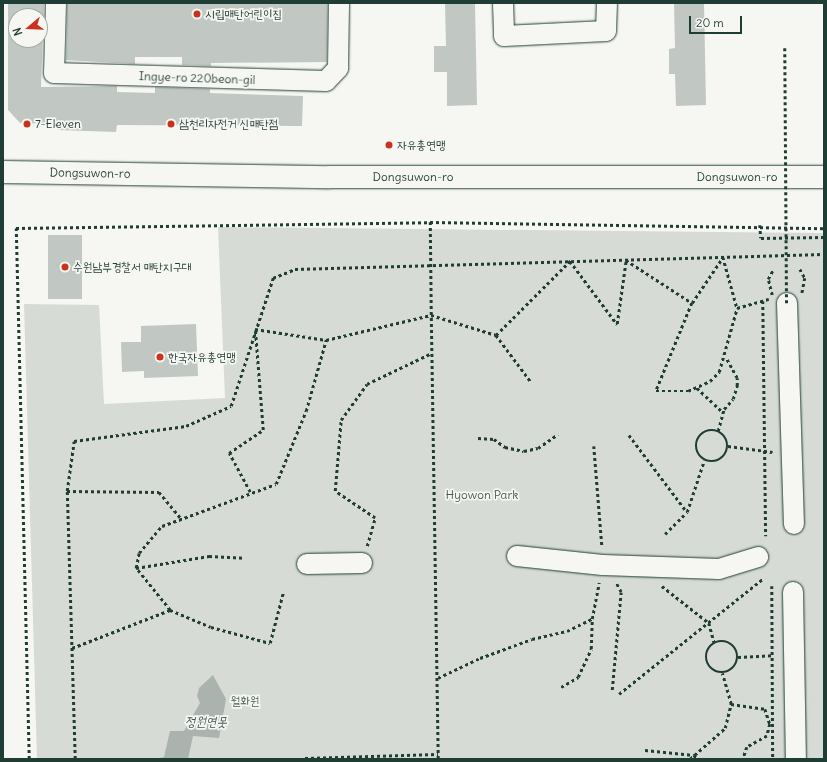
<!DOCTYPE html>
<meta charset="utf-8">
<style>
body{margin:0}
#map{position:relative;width:827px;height:762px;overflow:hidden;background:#f6f6f2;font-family:Delius,"Poor Story",sans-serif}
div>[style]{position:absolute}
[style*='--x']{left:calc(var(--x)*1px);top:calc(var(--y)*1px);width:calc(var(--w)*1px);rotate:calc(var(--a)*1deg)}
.green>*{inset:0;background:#d6dbd6}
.water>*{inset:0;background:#aab3ae}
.building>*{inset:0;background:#c1c8c3;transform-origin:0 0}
.path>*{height:2.5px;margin-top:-1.25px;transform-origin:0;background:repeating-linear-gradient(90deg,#1f3d34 0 3px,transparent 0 6px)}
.path>.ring{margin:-1.25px;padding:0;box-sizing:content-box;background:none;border:2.5px solid #1f3d34;border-radius:50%}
.roads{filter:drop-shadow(0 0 1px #1f3d34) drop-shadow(0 0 1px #1f3d34)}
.minor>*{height:20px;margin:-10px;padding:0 10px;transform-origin:10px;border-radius:10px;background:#f6f6f2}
.major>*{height:22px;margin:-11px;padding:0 11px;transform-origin:11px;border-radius:11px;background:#f6f6f2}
.path-bridge>*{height:2.5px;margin-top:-1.25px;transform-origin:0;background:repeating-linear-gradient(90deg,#1f3d34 0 3px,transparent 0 6px)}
.dots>*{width:11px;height:11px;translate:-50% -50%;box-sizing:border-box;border:2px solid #f6f6f2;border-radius:50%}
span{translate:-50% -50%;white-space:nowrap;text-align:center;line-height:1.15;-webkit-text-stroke:3.5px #f6f6f2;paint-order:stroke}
.poi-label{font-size:12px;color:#1f3d34}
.left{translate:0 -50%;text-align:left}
.street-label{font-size:12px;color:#1f3d34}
.park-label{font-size:12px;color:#445d54}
.water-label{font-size:13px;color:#425a52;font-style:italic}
.frame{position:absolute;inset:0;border:4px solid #1f3d34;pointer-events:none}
.north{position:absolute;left:8px;top:8px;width:40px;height:40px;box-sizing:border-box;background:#f6f6f2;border:1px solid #a0aca6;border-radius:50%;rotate:251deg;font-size:11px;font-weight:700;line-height:16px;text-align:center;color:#1f3d34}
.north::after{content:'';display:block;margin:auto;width:14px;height:18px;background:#c8321e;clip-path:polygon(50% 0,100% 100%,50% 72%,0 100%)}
.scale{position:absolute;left:689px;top:16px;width:53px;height:18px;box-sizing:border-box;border:2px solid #1f3d34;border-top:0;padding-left:5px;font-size:12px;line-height:14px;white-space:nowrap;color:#1f3d34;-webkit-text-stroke:3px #f6f6f2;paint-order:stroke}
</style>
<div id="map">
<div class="green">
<div style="clip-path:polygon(218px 227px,824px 233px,824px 759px,37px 759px,24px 304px,99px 305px,104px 404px,225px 398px)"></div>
</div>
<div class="water">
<div style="clip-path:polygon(213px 675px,226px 699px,219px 738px,193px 736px,188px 759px,156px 759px,164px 757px,170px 731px,184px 731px,200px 703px,197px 696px,199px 688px)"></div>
</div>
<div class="building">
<div style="clip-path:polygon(evenodd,44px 3px,41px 87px,117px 86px,117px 92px,155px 93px,155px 87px,210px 89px,210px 93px,303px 96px,302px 126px,117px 125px,116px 132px,58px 130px,58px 124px,20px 123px,8px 110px,8px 4px,44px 3px,16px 16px,40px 16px,40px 40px,16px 40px,16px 16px)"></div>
<div style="clip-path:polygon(67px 3px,328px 3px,327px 62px,211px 63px,211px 66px,182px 65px,182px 57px,135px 57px,135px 64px,66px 60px)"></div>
<div style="clip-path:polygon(445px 3px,475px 3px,477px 105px,447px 106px,447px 72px,434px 72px,434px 46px,446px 46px)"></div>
<div style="clip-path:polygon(674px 3px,704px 3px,706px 105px,676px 106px,675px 74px,669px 74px,669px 49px,675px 48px)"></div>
<div style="left:48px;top:235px;width:34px;height:64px"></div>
<div style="clip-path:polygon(196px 324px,198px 376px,144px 378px,144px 371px,122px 372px,121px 342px,141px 342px,141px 326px)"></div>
</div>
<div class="path">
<div style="--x:760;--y:225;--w:13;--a:86"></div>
<div style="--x:761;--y:238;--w:63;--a:-0.9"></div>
<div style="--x:800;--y:269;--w:10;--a:61"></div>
<div style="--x:805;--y:278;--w:15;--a:101"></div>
<div style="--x:772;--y:295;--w:16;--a:-104"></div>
<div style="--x:768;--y:279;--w:10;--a:-61"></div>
<div style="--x:763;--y:301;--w:235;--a:89.3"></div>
<div style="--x:692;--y:303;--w:55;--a:-56"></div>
<div style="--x:723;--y:257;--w:53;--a:74.6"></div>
<div style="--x:496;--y:335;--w:59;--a:53.3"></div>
<div style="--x:697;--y:388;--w:35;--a:43"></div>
<div class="ring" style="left:696px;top:430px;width:29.5px;height:29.5px"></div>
<div style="--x:718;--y:431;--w:23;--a:-75"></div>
<div style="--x:724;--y:409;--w:13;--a:-48"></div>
<div style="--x:733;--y:399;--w:14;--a:-73"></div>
<div style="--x:737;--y:386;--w:8;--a:-90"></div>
<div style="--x:737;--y:378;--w:23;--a:-119"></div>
<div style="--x:629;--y:435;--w:96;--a:53"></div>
<div style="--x:478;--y:438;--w:16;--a:4"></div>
<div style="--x:494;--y:439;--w:14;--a:36"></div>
<div style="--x:505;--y:447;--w:19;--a:12"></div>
<div style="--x:524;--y:451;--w:14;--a:-12"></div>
<div style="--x:538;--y:448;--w:24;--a:-35"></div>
<div style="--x:594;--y:446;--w:100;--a:85.4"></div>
<div style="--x:728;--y:446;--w:45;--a:7.6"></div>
<div style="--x:67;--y:491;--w:92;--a:0.6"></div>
<div style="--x:159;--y:492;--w:34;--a:50"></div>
<div style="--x:250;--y:492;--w:44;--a:-118.3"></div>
<div style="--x:229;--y:453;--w:41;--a:-34.1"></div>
<div style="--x:263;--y:430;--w:101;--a:-94.5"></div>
<div style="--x:255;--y:329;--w:72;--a:8.8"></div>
<div style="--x:665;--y:534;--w:31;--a:-45"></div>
<div style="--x:687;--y:512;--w:54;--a:-71.6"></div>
<div style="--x:367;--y:546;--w:29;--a:-74"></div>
<div style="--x:375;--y:518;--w:48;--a:-146"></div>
<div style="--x:335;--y:491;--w:71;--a:-85.2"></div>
<div style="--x:341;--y:420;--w:44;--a:-54.2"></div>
<div style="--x:367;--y:384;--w:72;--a:-25.5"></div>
<div style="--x:136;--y:568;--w:15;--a:-79"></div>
<div style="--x:139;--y:553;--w:35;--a:-50"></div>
<div style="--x:162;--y:526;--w:121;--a:-20.2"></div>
<div style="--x:276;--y:484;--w:79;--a:-67.7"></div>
<div style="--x:306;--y:411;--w:74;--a:-74.3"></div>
<div style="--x:326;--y:340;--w:108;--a:-13.4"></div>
<div style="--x:431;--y:315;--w:93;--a:-90.6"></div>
<div style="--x:430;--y:222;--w:394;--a:0.9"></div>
<div style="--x:662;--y:586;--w:60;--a:38.2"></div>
<div style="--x:709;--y:623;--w:20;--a:75"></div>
<div style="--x:772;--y:586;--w:173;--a:89.7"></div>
<div style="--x:170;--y:610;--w:44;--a:22.5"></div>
<div style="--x:211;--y:627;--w:61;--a:15.2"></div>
<div style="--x:270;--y:643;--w:52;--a:-75.4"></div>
<div class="ring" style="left:706px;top:641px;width:29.5px;height:29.5px"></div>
<div style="--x:72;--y:648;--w:105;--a:-21.2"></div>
<div style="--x:170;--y:610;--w:54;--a:-129"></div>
<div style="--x:136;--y:568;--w:74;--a:-9.3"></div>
<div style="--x:209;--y:556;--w:35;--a:3"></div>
<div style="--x:738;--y:657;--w:35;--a:-3"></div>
<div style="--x:438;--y:678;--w:47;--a:-25.5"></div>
<div style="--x:480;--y:658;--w:55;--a:-20.1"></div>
<div style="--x:532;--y:639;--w:36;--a:-13"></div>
<div style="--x:567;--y:631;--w:28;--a:-26"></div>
<div style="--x:561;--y:687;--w:20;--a:-30"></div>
<div style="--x:578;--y:677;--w:31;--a:-65"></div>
<div style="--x:591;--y:649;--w:30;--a:-88"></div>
<div style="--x:592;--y:619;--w:37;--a:-79"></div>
<div style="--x:612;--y:690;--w:98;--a:-84.8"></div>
<div style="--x:621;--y:592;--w:10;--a:-119"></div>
<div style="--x:619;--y:694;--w:186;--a:-38.7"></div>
<div style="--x:731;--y:704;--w:34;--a:8"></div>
<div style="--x:765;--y:709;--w:16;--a:72"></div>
<div style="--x:770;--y:724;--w:12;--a:104"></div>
<div style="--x:767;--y:736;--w:23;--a:151"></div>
<div style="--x:747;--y:747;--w:13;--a:108"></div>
<div style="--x:645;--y:750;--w:49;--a:5.8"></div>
<div style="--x:694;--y:755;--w:5;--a:53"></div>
<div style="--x:305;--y:758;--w:133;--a:-1.7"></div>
<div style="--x:29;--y:759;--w:531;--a:-91.4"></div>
<div style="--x:16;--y:228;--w:414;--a:-0.8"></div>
<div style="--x:75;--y:759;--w:268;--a:-91.7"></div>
<div style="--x:67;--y:491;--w:50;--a:-82"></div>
<div style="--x:74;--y:441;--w:113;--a:-7.6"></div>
<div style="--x:186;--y:426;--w:49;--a:-24"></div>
<div style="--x:231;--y:406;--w:135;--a:-71.8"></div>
<div style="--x:273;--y:278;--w:24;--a:-22"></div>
<div style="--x:295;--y:269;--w:529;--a:-1.62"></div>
<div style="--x:438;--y:759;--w:444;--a:-90.9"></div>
<div style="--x:431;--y:315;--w:68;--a:17.1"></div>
<div style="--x:496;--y:335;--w:105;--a:-45"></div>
<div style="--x:570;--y:261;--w:79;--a:53.3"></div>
<div style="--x:617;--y:324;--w:65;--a:-82"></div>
<div style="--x:626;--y:260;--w:79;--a:33.1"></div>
<div style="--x:692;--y:303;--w:95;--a:112.2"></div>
<div style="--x:656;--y:391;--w:32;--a:0"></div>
<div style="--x:688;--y:391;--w:24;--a:-24"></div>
<div style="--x:710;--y:381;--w:13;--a:-45"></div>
<div style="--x:719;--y:372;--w:66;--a:-74.3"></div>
<div style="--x:737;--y:308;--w:33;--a:-16"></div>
<div style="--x:690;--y:759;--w:47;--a:-41.5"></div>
<div style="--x:725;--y:728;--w:25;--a:-76"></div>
<div style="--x:731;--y:704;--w:32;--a:-106"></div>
</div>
<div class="roads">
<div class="minor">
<div style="--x:56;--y:3;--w:70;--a:91.6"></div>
<div style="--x:54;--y:73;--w:272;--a:1.7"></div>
<div style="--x:326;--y:81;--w:18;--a:-47"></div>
<div style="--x:338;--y:68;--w:65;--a:-89.1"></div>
<div style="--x:503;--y:3;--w:33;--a:88"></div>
<div style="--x:504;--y:36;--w:102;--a:-2.8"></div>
<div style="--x:606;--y:31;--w:28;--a:-88"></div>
<div style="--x:787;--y:303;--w:221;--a:88.2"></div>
<div style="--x:517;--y:556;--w:86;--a:6"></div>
<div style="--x:603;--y:565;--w:116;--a:2"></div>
<div style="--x:719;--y:569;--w:41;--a:-17.1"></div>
<div style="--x:307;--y:564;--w:55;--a:-1"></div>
<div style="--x:793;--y:592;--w:167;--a:89"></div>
</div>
<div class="major">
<div style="--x:3;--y:172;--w:327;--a:0.9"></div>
<div style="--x:330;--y:177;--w:494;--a:0"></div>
</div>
</div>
<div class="path-bridge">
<div style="--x:785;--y:48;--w:255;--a:89.6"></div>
</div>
<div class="dots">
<div style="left:197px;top:14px;background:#c8321e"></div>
<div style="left:27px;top:124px;background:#c8321e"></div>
<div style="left:171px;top:124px;background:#c8321e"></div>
<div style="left:389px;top:145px;background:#c8321e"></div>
<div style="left:65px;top:267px;background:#c8321e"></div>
<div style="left:160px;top:357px;background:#c8321e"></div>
</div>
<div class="poi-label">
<span class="left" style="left:205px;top:14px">시립매탄어린이집</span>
<span class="left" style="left:35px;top:124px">7-Eleven</span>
<span class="left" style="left:179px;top:124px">삼천리자전거 신매탄점</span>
<span class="left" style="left:397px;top:145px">자유총연맹</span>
<span class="left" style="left:73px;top:267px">수원남부경찰서 매탄지구대</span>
<span class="left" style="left:168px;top:357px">한국자유총연맹</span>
</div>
<div class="street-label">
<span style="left:197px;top:78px;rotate:2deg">Ingye-ro 220beon-gil</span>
<span style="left:90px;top:173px;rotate:1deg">Dongsuwon-ro</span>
<span style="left:413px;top:177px">Dongsuwon-ro</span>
<span style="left:737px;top:177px">Dongsuwon-ro</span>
</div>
<div class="park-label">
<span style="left:482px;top:495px">Hyowon Park</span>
<span style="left:245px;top:701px">월화원</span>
</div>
<div class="water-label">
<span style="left:206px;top:722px">정원연못</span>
</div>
<div class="frame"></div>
<div class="north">N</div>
<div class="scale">20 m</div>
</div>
